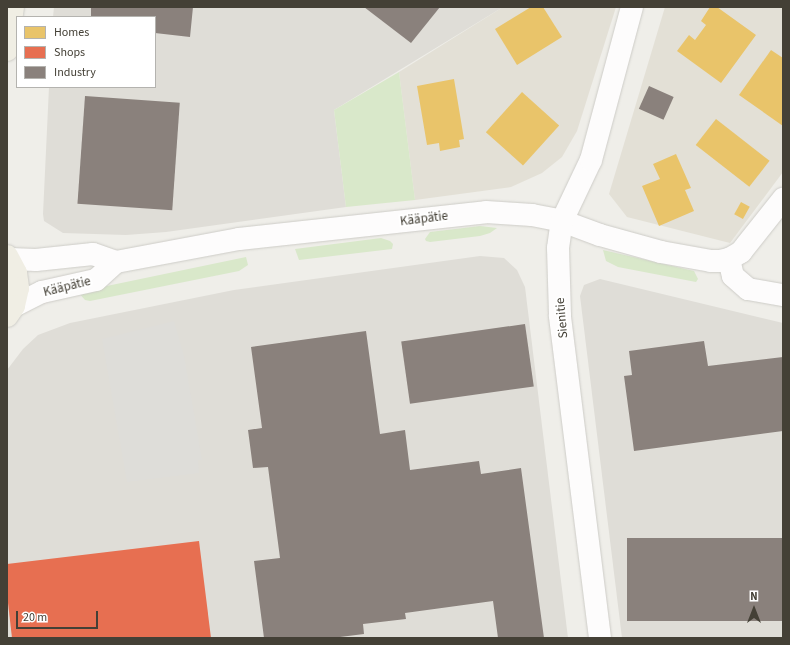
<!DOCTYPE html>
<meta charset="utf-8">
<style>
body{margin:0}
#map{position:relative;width:790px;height:645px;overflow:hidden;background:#efeee9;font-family:"Source Sans 3",sans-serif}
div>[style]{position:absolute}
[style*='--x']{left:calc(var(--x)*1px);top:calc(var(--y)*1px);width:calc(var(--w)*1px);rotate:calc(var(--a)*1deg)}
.residential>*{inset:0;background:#e3e0d6}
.industrial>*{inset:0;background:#dfddd7}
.green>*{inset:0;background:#d9e8ca}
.parking>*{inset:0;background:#deddd9}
.homes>*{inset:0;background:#e9c46a;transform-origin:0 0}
.shops>*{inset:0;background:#e76f51}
.industry>*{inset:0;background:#8a817c;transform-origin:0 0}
.roads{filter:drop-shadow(0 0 1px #cdccc7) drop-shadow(0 0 1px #cdccc7)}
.minor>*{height:22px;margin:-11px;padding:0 11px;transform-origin:11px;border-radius:11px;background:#fdfcfc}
.major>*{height:22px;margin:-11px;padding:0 11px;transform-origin:11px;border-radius:11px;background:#f0eee4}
span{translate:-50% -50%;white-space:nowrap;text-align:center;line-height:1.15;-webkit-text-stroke:4px #fff;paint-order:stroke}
.street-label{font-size:13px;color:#444036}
.frame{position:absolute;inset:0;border:8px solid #444036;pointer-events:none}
.legend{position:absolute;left:16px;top:16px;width:140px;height:72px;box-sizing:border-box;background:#fff;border:1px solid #b4b3af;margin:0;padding:5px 7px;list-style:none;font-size:12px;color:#444036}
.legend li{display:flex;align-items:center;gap:8px;height:20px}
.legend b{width:20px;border:1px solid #b4b3af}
.north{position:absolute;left:734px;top:589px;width:40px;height:40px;-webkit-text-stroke:3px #fff;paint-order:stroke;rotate:0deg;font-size:11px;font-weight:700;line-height:16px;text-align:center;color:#444036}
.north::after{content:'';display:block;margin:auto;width:14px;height:18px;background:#444036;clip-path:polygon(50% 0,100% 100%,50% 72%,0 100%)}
.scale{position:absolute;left:16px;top:611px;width:82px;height:18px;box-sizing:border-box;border:2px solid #444036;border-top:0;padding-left:5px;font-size:12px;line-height:14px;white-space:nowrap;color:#444036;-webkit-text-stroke:3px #fff;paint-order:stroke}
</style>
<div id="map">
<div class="residential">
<div style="clip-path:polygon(503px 7px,616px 7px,577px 131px,562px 157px,542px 173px,511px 187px,415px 200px,399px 72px)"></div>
<div style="clip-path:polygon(665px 7px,783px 7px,783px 172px,730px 243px,627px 217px,609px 194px)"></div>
</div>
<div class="industrial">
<div style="clip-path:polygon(54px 7px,503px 7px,334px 110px,346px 207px,166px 232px,126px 235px,63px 233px,44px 221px,43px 214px,49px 87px,155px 87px,155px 17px,53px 17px)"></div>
<div style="clip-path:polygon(480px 256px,504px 258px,517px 270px,525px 287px,568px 638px,7px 638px,7px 370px,23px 349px,38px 335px,70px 323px,234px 290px)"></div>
<div style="clip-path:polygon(600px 279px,783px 323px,783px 638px,622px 638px,580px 296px,584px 285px)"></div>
</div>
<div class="green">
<div style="clip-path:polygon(399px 72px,415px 200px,346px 207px,334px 110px)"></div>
<div style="clip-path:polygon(480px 226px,497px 228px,490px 233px,480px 236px,430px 242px,426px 241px,425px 239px,430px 232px)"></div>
<div style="clip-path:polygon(381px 238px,390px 241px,393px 244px,392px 249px,299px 260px,295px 249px)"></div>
<div style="clip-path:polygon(603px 250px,694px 271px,698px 279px,696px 282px,618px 267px,606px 261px)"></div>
<div style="clip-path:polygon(246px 257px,248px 265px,239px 271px,90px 301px,85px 300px,78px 292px)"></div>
</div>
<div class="parking">
<div style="clip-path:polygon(174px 321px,184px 356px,202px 460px,198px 460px,199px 473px,127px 482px,102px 339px)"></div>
</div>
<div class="homes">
<div style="clip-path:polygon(531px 7px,543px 7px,562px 37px,517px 65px,495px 29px)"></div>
<div style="clip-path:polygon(710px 7px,717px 7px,756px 35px,721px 83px,677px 51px,689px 35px,695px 40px,706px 25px,701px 21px)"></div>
<div style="clip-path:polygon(771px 50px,783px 58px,783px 126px,739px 95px)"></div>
<div style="clip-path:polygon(454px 79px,464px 139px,459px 140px,460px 147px,440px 151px,439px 143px,427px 145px,417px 86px)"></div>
<div style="left:522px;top:92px;width:50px;height:54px;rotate:42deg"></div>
<div style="left:716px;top:119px;width:68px;height:33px;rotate:38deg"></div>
<div style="clip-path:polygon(676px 154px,691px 188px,685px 190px,694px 211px,659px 226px,642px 186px,660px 179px,653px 164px)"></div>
<div style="left:741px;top:202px;width:10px;height:14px;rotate:29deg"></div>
</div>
<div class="shops">
<div style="clip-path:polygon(199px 541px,211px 638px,12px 638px,7px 594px,7px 564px)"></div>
</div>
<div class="industry">
<div style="clip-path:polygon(91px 7px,193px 7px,190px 37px,155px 33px,155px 17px,91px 17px)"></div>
<div style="clip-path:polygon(364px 7px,440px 7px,411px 43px)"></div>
<div style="left:649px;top:86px;width:27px;height:25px;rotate:24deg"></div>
<div style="left:85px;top:96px;width:95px;height:108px;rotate:4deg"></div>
<div style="left:525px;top:324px;width:63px;height:125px;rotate:82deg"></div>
<div style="clip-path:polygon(366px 331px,380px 434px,405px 430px,410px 470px,479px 461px,481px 474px,521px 468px,544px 638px,498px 638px,493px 601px,405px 613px,406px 619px,363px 624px,364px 634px,332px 638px,264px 638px,254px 561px,280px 558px,268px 467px,253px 468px,248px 430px,262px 428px,251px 347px)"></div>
<div style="clip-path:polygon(704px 341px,708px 366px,783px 357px,783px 431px,634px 451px,624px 376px,632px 375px,629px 351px)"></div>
<div style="left:783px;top:538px;width:83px;height:156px;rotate:90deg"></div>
</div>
<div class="roads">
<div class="minor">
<div style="--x:10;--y:259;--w:26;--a:2"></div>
<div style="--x:36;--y:260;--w:57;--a:-6"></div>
<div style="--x:93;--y:254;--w:24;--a:19"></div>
<div style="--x:116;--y:262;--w:125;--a:-10.6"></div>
<div style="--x:239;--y:239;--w:248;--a:-6.2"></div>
<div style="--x:486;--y:212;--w:46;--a:3.7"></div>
<div style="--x:532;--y:215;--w:31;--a:11"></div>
<div style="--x:562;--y:221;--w:40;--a:20.2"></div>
<div style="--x:600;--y:235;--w:63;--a:15.6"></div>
<div style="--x:661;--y:252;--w:51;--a:10.2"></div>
<div style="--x:711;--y:261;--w:9;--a:0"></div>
<div style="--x:720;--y:261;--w:9;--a:-13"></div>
<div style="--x:729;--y:259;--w:14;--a:-30"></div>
<div style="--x:741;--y:252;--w:68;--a:-51.6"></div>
<div style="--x:729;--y:259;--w:17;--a:77"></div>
<div style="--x:733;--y:276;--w:20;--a:41"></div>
<div style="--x:748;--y:289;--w:36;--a:10"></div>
<div style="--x:14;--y:306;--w:31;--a:-27"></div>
<div style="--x:42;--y:292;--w:55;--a:-12.5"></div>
<div style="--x:96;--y:280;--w:27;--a:-42"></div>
<div style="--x:600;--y:638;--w:325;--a:-97.1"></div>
<div style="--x:560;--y:315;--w:67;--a:-91.7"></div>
<div style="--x:558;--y:248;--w:27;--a:-82"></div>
<div style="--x:562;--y:221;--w:68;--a:-64.6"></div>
<div style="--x:591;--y:160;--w:158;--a:-75"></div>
</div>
<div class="major">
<div style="--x:7;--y:50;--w:43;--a:-82.1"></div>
<div style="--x:7;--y:256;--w:19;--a:62"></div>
<div style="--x:16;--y:273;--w:15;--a:82"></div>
<div style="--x:18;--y:288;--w:18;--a:103"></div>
<div style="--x:14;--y:306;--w:12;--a:125"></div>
</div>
</div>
<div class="street-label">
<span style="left:424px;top:219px;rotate:-7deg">Kääpätie</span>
<span style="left:67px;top:287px;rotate:-14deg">Kääpätie</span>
<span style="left:562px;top:318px;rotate:-95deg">Sienitie</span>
</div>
<div class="frame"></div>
<ul class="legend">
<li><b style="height:11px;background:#e9c46a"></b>Homes</li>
<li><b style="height:11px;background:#e76f51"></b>Shops</li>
<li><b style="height:11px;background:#8a817c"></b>Industry</li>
</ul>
<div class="north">N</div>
<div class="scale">20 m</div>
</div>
